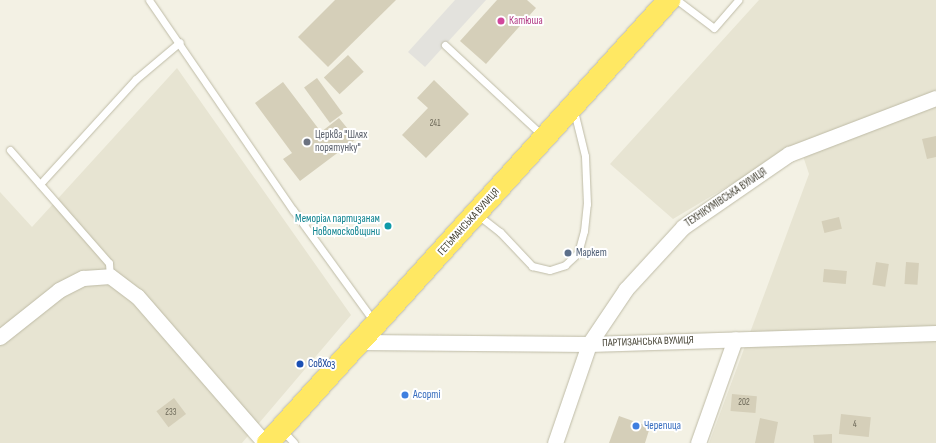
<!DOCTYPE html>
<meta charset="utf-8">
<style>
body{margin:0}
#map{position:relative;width:936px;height:443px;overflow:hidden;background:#f3f1e4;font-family:"Sofia Sans Condensed",sans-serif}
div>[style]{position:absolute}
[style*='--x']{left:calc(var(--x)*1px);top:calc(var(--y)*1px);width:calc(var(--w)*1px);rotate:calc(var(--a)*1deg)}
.residential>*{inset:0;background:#e7e4d2}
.parking>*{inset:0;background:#e3e2dd}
.building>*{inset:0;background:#d5cfb9;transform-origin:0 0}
.roads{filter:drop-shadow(0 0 1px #bebba6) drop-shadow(0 0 1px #bebba6)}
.lane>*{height:7px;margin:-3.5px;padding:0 3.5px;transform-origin:3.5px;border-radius:3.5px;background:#fff}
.street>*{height:15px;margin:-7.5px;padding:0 7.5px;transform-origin:7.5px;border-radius:7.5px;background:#fff}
.highway>*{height:22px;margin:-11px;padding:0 11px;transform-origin:11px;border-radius:11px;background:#ffe863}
.dots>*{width:11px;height:11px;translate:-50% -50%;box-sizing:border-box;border:2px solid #fff;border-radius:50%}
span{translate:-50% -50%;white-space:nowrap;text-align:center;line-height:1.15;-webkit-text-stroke:4px #fff;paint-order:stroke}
.number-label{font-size:9px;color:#696555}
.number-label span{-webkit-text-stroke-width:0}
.hotel-label{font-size:11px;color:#b23c85}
.left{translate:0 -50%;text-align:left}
.worship-label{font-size:11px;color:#5b616d}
.street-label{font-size:11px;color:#454234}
.culture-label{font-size:11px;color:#0d838f}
.right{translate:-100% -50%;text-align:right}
.service-label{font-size:11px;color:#4e5e75}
.transit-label{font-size:11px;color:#164399}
.shop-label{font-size:11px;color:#366cbe}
</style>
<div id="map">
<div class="residential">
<div style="clip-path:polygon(759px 0,936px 0,936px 443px,709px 443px,809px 174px,799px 144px,673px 219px,610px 164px)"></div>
<div style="clip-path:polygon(177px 68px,351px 315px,242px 443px,0 443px,0 192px,32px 227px)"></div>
</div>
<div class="parking">
<div style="clip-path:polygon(455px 0,486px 0,425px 67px,408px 52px)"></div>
</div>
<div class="building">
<div style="clip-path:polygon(335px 0,396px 0,328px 67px,298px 37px)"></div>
<div style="clip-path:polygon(497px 0,527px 0,536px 8px,486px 64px,460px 41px)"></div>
<div style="left:348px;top:55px;width:23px;height:33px;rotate:47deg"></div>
<div style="left:317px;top:78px;width:44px;height:16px;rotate:54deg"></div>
<div style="clip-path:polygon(434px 80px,469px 114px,426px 158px,402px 135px,428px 108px,417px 98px)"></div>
<div style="clip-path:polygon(283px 82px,321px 132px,339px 118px,356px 139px,300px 181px,283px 159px,292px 153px,255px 103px)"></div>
<div style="clip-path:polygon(936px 136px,936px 157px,927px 159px,922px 139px)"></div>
<div style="left:839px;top:217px;width:12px;height:18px;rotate:76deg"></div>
<div style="left:876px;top:262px;width:13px;height:23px;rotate:9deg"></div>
<div style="left:906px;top:262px;width:13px;height:22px;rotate:4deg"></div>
<div style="left:824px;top:269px;width:23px;height:13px;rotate:5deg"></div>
<div style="left:732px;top:394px;width:25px;height:17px;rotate:5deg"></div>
<div style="left:174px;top:398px;width:20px;height:22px;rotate:53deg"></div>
<div style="left:841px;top:414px;width:30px;height:20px;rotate:6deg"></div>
<div style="clip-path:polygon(619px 416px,650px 427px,645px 443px,609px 443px)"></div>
<div style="clip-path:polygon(760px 418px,778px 422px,774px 443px,755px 443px)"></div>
<div style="clip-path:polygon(832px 434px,832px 443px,814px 443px,813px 435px)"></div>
</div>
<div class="roads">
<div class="lane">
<div style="--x:149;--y:0;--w:255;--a:55.6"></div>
<div style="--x:293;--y:210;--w:140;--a:54"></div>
<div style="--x:677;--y:0;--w:46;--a:37.1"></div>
<div style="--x:714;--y:28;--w:37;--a:-49"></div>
<div style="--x:445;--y:45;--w:134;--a:42.9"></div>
<div style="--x:10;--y:150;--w:150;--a:48.8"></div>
<div style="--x:109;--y:263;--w:13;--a:86"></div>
<div style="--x:40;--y:184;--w:142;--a:-47.6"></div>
<div style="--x:136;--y:79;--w:57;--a:-40.1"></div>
<div style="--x:478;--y:215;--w:28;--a:38"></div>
<div style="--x:500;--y:232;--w:47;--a:46.7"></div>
<div style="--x:532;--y:266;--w:18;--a:13"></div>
<div style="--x:550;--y:270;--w:16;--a:-18"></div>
<div style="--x:565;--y:265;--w:18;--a:-43"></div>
<div style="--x:578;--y:253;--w:23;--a:-75"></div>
<div style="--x:584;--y:231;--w:27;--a:-84"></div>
<div style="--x:587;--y:204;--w:48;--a:-92.4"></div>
<div style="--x:585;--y:156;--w:46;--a:-103.7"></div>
<div style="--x:283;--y:431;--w:16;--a:47"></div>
</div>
<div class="street">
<div style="--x:0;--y:337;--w:75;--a:-38.5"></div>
<div style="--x:59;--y:290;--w:27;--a:-27"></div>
<div style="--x:83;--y:278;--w:27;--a:-4"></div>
<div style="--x:110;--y:276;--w:34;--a:37"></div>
<div style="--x:137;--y:296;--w:195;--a:49"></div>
<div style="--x:359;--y:342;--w:230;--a:0.5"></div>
<div style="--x:589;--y:344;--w:347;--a:-1.8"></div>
<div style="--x:555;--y:443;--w:105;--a:-71"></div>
<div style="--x:589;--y:344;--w:66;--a:-56.1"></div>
<div style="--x:626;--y:289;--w:84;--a:-47.4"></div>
<div style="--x:683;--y:227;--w:129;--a:-34.6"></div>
<div style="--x:789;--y:154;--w:157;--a:-20.9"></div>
<div style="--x:698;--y:443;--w:110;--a:-70.4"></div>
</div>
<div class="highway">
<div style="--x:268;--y:443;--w:598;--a:-47.85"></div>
</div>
</div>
<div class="dots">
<div style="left:501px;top:21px;background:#d1479c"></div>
<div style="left:307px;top:142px;background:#6b7280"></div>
<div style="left:388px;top:226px;background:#0f9aa8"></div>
<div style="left:568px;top:253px;background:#5c6f8a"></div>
<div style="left:300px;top:364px;background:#1a4fb4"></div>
<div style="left:405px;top:395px;background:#3f7fe0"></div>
<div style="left:636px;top:426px;background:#3f7fe0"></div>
</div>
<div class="number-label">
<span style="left:435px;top:124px">241</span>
<span style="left:744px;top:403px">202</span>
<span style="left:171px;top:413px">233</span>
<span style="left:855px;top:425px">4</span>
</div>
<div class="hotel-label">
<span class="left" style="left:509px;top:21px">Катюша</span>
</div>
<div class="worship-label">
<span class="left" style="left:315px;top:142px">Церква "Шлях<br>порятунку"</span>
</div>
<div class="street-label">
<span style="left:726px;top:198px;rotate:-34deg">ТЕХНІКУМІВСЬКА ВУЛИЦЯ</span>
<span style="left:469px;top:222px;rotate:-48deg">ГЕТЬМАНСЬКА ВУЛИЦЯ</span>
<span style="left:648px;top:342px;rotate:-2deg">ПАРТИЗАНСЬКА ВУЛИЦЯ</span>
</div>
<div class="culture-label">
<span class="right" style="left:380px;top:226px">Меморіал партизанам<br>Новомосковщини</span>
</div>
<div class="service-label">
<span class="left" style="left:576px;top:253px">Маркет</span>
</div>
<div class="transit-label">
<span class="left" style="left:308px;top:364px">СовХоз</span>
</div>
<div class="shop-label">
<span class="left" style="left:413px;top:395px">Асорті</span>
<span class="left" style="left:644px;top:426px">Черепица</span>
</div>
</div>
